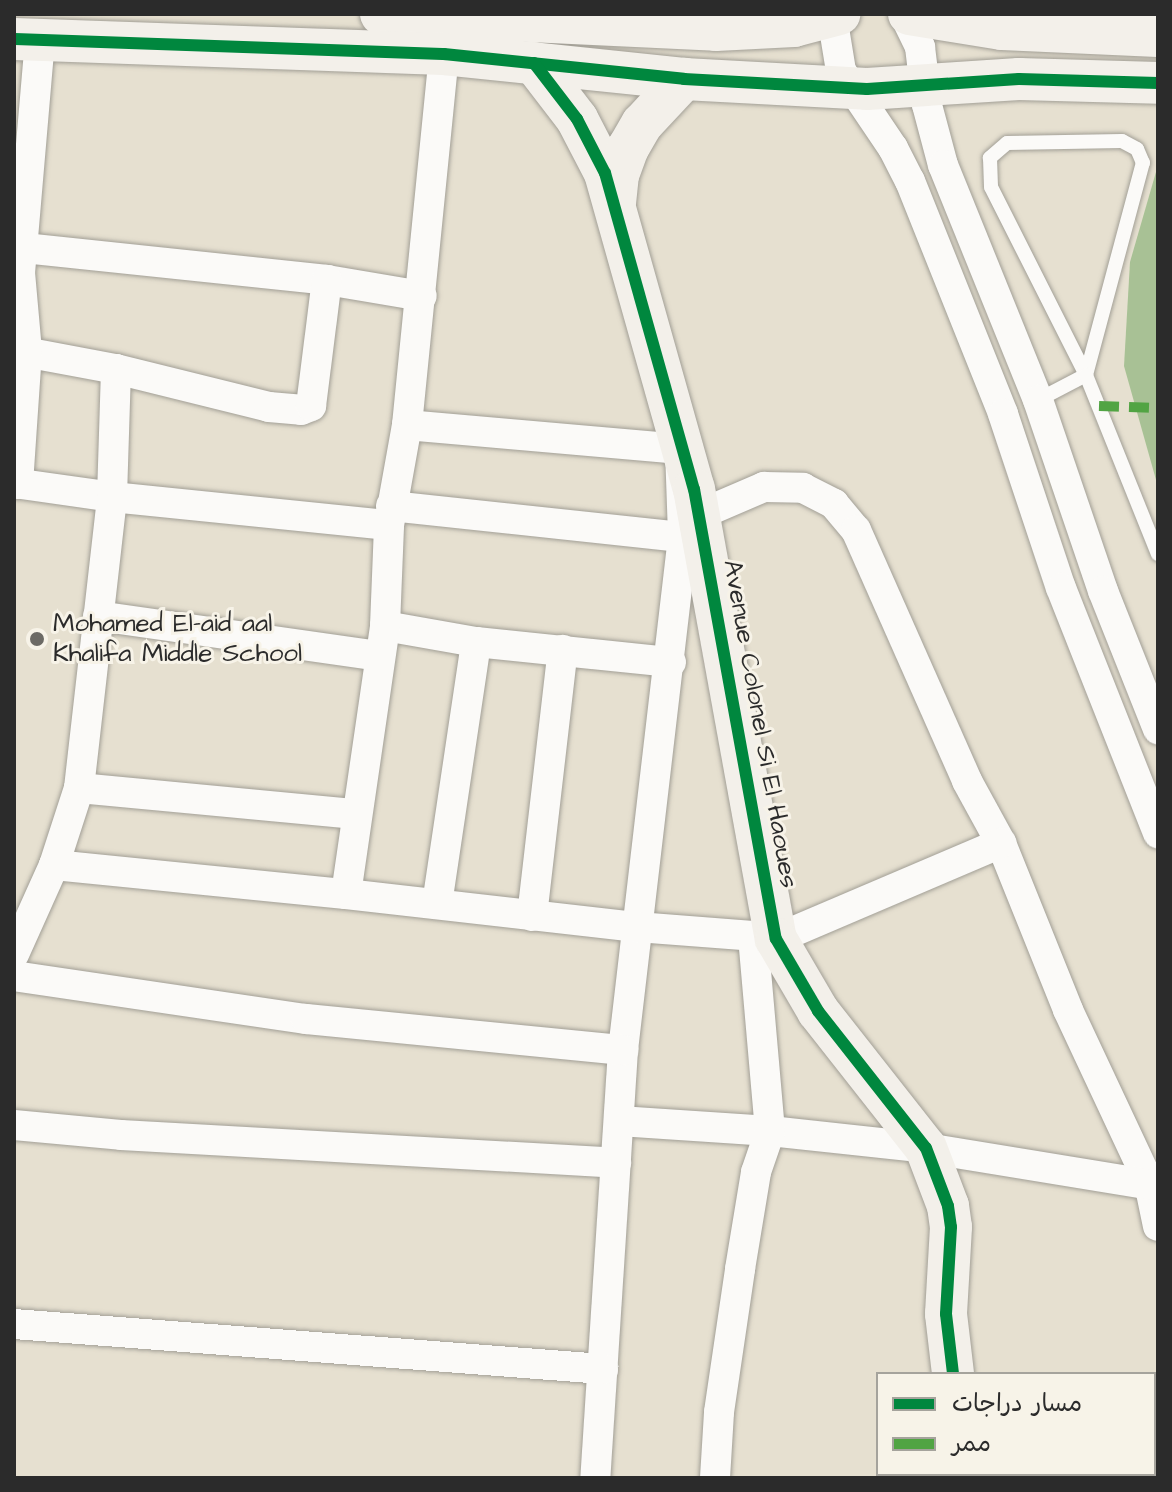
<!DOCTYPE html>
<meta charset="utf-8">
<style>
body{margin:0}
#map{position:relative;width:1172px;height:1492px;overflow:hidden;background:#e6e0d0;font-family:"Architects Daughter","Playpen Sans Arabic",sans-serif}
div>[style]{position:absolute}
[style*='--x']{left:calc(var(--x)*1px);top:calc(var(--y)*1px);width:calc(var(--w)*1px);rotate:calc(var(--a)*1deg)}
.forest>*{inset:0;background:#a8c195}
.roads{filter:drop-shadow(0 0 2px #a29f96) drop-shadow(0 0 2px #a29f96)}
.lane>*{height:14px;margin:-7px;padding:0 7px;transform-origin:7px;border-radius:7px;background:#fbfaf8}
.street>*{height:30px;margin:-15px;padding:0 15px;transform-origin:15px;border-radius:15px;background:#fbfaf8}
.secondary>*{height:42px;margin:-21px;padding:0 21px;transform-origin:21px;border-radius:21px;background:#f3f0ea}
.quiet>*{height:10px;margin-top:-5px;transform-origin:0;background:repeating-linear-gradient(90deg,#51a443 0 20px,transparent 0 30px)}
.cycleway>*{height:12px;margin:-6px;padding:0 6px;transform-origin:6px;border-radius:6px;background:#00873e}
.dots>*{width:22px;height:22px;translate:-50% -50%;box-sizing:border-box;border:4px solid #f7f3e8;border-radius:50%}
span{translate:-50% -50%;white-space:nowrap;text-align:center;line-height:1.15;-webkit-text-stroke:6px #f7f3e8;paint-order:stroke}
.poi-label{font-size:26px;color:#2b2b2b}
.left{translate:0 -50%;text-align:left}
.street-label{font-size:26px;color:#2b2b2b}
.frame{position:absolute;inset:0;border:16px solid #2b2b2b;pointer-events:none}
.legend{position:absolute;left:876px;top:1372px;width:280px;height:104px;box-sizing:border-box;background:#f7f3e8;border:2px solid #a5a39c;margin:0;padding:10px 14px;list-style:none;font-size:24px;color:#2b2b2b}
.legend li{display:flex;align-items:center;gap:16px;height:40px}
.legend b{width:40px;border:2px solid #a5a39c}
</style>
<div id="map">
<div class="forest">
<div style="clip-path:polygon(1158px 165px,1158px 487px,1124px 366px,1130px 262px)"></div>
</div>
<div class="roads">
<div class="lane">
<div style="--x:1038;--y:400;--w:54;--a:-27.5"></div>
<div style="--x:1086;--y:375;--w:220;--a:-75"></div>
<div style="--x:1143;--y:163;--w:15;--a:-113"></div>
<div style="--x:1137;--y:149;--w:17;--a:-152"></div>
<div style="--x:1122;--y:141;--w:115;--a:179"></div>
<div style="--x:1007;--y:143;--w:23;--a:139"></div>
<div style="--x:990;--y:158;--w:29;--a:88"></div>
<div style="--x:991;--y:187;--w:211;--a:63.2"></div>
<div style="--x:1086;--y:375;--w:193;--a:68.1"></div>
</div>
<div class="street">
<div style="--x:904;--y:14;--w:37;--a:64"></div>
<div style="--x:920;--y:47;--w:58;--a:83.1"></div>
<div style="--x:927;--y:105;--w:62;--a:75.1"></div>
<div style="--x:943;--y:165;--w:253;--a:68"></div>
<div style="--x:1038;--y:400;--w:202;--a:71.2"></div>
<div style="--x:1103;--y:591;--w:149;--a:68.3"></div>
<div style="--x:832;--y:16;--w:56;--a:80.7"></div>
<div style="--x:841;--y:71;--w:93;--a:56"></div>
<div style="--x:893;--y:148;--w:37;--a:63"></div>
<div style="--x:910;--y:181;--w:251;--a:68.2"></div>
<div style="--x:1003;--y:414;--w:183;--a:71.6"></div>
<div style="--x:1061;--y:588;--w:264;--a:68.4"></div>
<div style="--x:24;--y:248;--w:305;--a:6"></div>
<div style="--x:327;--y:280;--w:96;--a:9.6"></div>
<div style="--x:14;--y:350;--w:104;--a:10.6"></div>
<div style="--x:116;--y:369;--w:158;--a:13.9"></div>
<div style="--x:269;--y:407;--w:32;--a:5"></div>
<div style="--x:301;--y:410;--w:11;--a:-22"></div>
<div style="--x:311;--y:406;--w:127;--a:-82.8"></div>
<div style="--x:407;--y:425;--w:274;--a:5"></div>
<div style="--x:680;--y:449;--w:88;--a:88"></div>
<div style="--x:683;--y:537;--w:516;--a:96.67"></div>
<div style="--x:623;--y:1050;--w:429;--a:93.7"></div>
<div style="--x:14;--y:483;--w:99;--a:8.1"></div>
<div style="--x:112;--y:497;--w:278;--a:5.8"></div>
<div style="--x:18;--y:484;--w:133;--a:-86.1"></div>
<div style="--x:27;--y:351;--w:78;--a:-95.1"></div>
<div style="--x:20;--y:273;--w:232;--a:-85.1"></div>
<div style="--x:391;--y:506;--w:294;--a:6.1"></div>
<div style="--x:701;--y:514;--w:69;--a:-23.2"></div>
<div style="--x:764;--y:487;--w:39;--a:1"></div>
<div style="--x:803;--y:488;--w:35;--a:27"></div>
<div style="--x:834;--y:504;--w:34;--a:50"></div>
<div style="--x:856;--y:530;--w:274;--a:66.1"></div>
<div style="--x:967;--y:781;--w:71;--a:61.3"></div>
<div style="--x:1001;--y:843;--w:180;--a:68.1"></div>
<div style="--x:1068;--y:1010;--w:191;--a:64.9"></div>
<div style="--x:1149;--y:1183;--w:44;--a:78.2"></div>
<div style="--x:98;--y:616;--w:284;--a:8.1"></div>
<div style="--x:385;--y:626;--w:92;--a:10"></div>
<div style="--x:476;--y:642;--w:196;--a:5.9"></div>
<div style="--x:79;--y:788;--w:278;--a:5.4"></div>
<div style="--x:54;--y:865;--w:293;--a:5.7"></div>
<div style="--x:346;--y:894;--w:271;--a:-81.7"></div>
<div style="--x:385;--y:626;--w:101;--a:-87.7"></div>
<div style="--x:389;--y:525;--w:102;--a:-79.8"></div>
<div style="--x:407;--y:425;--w:373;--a:-84.3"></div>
<div style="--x:346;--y:894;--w:293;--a:6.5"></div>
<div style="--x:637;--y:927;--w:116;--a:4.4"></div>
<div style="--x:753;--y:936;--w:21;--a:-5"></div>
<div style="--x:437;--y:904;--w:265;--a:-81.5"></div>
<div style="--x:532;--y:916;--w:268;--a:-83.4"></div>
<div style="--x:776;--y:939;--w:245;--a:-23.1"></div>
<div style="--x:14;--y:954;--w:98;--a:-65.8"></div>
<div style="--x:54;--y:865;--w:81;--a:-72"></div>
<div style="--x:79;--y:788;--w:293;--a:-83.5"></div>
<div style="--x:112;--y:497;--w:128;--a:-88.2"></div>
<div style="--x:14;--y:976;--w:295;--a:8.4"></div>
<div style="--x:306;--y:1019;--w:319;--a:5.6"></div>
<div style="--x:619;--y:1121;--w:151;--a:3.8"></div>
<div style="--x:770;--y:1131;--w:157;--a:6.2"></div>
<div style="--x:926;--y:1148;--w:235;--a:9.3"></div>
<div style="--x:14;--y:1125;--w:107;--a:5.3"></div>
<div style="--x:121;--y:1135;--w:496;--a:3.2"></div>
<div style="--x:14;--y:1324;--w:591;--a:4.37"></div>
<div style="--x:1154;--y:1408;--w:4;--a:0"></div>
<div style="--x:715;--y:1478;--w:66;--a:-86.5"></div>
<div style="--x:719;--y:1412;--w:145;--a:-81.6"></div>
<div style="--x:740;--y:1269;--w:98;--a:-80.6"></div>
<div style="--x:756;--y:1172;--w:43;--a:-71.1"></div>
<div style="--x:770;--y:1131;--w:196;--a:-95"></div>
</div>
<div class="secondary">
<div style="--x:381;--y:14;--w:335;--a:2.7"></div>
<div style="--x:716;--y:30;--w:78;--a:-2.9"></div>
<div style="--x:794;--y:26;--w:47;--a:-14.9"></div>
<div style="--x:909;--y:14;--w:94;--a:9.2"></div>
<div style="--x:1002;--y:29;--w:156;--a:2.6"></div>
<div style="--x:14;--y:39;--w:430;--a:2"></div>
<div style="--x:444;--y:54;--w:241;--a:5.9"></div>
<div style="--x:684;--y:79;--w:183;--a:3.1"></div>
<div style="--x:867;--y:89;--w:152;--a:-3.8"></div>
<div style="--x:1019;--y:79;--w:139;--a:1.6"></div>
<div style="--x:534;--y:63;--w:71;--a:52.5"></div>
<div style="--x:577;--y:119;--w:61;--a:62.6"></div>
<div style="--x:605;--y:173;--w:328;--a:74.3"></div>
<div style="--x:694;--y:489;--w:457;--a:79.7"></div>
<div style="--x:776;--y:939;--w:83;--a:59.7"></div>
<div style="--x:818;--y:1011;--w:174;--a:51.8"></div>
<div style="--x:926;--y:1148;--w:62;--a:69.2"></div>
<div style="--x:948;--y:1206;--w:21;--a:82"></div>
<div style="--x:951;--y:1227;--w:87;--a:93.3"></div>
<div style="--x:946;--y:1314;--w:60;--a:83.3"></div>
<div style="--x:615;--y:203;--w:28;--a:-84"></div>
<div style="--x:618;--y:175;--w:29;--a:-70"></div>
<div style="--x:628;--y:148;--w:28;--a:-60"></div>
<div style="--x:642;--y:124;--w:62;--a:-47"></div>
<div style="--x:943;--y:1478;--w:4;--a:-76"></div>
</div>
</div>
<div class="quiet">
<div style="--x:1099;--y:406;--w:59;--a:1.9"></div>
</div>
<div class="cycleway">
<div style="--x:14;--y:39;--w:430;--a:2"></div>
<div style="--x:444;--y:54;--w:241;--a:5.9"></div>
<div style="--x:684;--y:79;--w:183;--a:3.1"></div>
<div style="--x:867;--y:89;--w:152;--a:-3.8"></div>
<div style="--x:1019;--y:79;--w:139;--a:1.6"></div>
<div style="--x:534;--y:63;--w:71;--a:52.5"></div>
<div style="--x:577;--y:119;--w:61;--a:62.6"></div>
<div style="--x:605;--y:173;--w:328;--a:74.3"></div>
<div style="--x:694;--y:489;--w:457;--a:79.7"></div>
<div style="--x:776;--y:939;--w:83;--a:59.7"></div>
<div style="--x:818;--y:1011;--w:174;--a:51.8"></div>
<div style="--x:926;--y:1148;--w:62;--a:69.2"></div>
<div style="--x:948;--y:1206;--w:21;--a:82"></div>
<div style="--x:951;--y:1227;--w:87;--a:93.3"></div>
<div style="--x:946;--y:1314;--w:60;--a:83.3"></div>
</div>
<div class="dots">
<div style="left:37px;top:639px;background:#6c6a65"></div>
</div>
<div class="poi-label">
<span class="left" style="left:53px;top:639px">Mohamed El-aid aal<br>Khalifa Middle School</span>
</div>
<div class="street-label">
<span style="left:760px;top:724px;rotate:80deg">Avenue Colonel Si El Haoues</span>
</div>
<div class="frame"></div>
<ul class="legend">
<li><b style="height:10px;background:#00873e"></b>مسار دراجات</li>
<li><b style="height:10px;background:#51a443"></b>ممر</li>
</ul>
</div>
